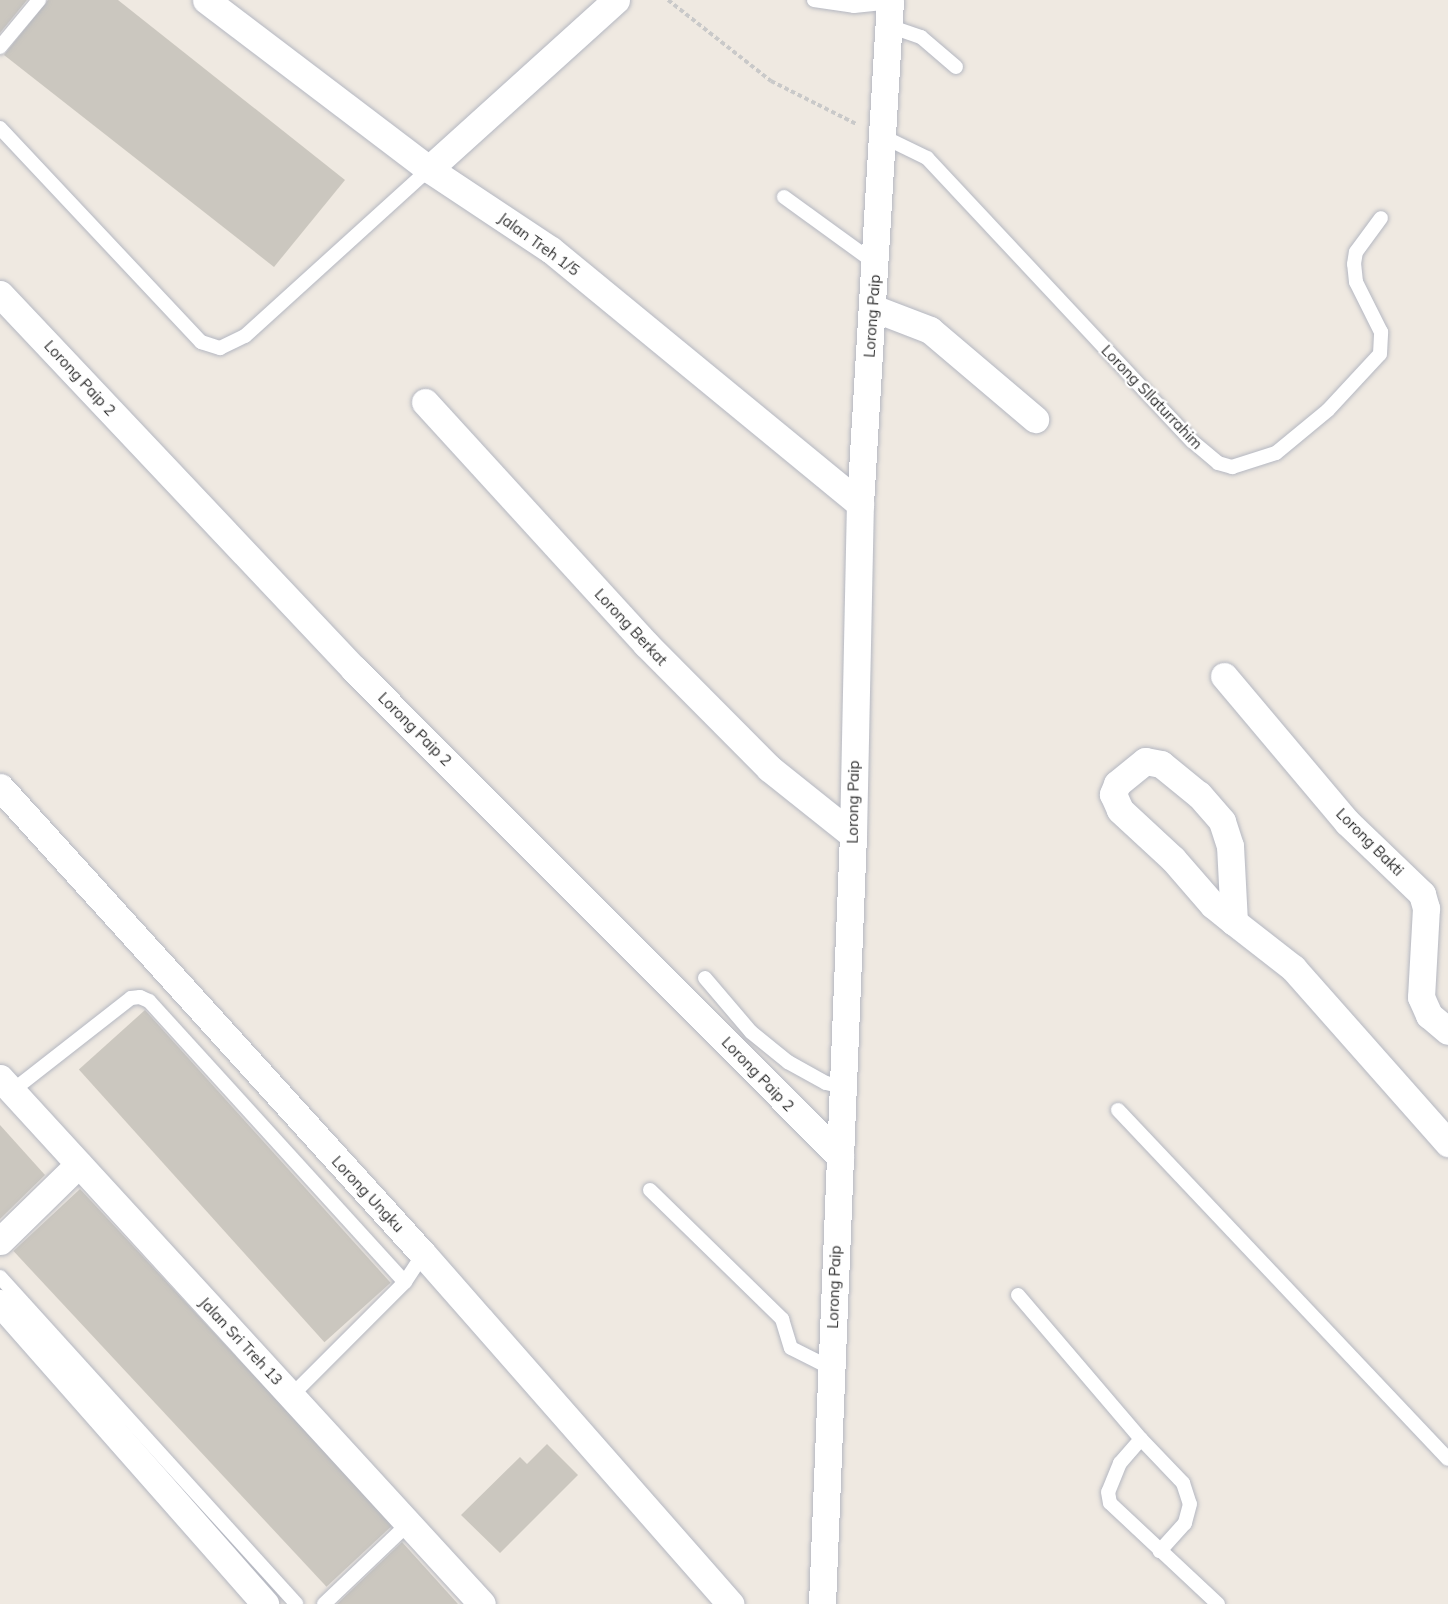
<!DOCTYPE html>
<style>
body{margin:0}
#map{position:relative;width:1448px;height:1604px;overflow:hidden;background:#efe9e1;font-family:Mulish,sans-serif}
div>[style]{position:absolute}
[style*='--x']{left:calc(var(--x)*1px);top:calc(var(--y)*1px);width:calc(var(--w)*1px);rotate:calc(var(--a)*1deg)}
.building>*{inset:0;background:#cbc7bf;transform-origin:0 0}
.path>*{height:4px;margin-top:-2px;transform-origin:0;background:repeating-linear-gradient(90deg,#c9c9c9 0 4.5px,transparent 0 7.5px)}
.roads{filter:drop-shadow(0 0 2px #b4b7c1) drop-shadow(0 0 2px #b4b7c1)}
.service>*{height:14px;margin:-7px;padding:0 7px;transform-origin:7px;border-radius:7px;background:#fff}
.minor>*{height:27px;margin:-13.5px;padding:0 13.5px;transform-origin:13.5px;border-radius:13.5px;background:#fff}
span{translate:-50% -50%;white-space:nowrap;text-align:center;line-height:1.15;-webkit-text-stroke:4.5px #fff;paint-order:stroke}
.street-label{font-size:15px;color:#2e2e2e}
</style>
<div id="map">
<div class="building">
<div style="clip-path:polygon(0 0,27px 0,0 33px)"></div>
<div style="clip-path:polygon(48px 0,118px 0,345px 180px,274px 267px,4px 55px)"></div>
<div style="left:145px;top:1010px;width:367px;height:89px;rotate:48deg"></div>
<div style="clip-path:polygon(0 1125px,45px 1175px,0 1219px)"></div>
<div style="left:80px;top:1189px;width:459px;height:91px;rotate:47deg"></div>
<div style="clip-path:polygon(547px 1444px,578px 1475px,500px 1553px,461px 1515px,520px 1457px,527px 1464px)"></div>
<div style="clip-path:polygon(402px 1542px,458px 1604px,337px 1604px)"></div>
</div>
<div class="path">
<div style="--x:668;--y:0;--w:131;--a:38.2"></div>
<div style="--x:771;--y:81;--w:95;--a:26.8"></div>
</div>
<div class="roads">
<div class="service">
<div style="--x:814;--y:0;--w:40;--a:8.5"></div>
<div style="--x:854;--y:6;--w:36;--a:-6"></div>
<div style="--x:889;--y:26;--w:34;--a:19"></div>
<div style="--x:921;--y:37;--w:46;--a:40.6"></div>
<div style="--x:0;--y:47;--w:61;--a:-50.3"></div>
<div style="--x:0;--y:128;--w:294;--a:46.8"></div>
<div style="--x:201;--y:342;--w:20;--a:18"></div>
<div style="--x:220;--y:348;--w:28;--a:-26"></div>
<div style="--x:245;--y:336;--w:248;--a:-42.2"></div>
<div style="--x:884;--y:137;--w:48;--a:26"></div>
<div style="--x:927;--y:158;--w:388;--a:46.9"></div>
<div style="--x:1192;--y:441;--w:34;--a:40"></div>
<div style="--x:1218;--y:463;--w:15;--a:16"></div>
<div style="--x:1232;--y:467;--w:46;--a:-17.7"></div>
<div style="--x:1276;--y:453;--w:67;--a:-39.6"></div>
<div style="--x:1328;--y:410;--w:76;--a:-47.1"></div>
<div style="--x:1380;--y:354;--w:22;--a:-87"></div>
<div style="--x:1381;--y:332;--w:56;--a:-116.6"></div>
<div style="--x:1356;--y:282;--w:18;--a:-96"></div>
<div style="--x:1354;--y:264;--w:12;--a:-81"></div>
<div style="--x:1356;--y:252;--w:42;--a:-53.7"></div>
<div style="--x:784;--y:197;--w:112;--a:36"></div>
<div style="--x:705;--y:978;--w:71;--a:49.6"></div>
<div style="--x:751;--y:1032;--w:48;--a:39"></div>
<div style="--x:788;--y:1062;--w:43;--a:28.9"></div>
<div style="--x:826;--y:1083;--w:17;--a:13"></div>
<div style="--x:12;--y:1091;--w:151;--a:-38"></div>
<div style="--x:131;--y:998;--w:9;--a:-6"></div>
<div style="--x:140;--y:997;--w:10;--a:24"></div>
<div style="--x:149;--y:1001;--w:380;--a:47.7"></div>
<div style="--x:1118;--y:1110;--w:480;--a:46.6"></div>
<div style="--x:650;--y:1190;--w:185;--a:44.3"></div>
<div style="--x:782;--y:1319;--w:30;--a:73"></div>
<div style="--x:791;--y:1348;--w:45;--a:26.6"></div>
<div style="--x:0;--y:1277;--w:441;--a:47.8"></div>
<div style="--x:1018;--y:1295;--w:189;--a:49.5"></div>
<div style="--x:1141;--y:1439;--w:32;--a:131"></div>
<div style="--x:1120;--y:1463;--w:31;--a:112"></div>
<div style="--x:1108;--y:1492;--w:11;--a:80"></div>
<div style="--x:1110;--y:1503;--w:148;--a:43.1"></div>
<div style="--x:291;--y:1396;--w:161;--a:-45"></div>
<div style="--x:405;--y:1282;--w:33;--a:-57"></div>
<div style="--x:1141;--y:1439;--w:61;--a:46.3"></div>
<div style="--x:1183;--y:1483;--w:22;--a:72"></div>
<div style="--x:1190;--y:1504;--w:20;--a:105"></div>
<div style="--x:1185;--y:1523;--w:38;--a:132"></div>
<div style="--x:324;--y:1604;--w:116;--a:-43.6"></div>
</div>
<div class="minor">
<div style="--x:206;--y:0;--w:280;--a:37.2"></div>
<div style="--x:429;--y:169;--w:146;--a:33.6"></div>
<div style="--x:551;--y:250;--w:400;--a:39.4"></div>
<div style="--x:429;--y:169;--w:252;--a:-42.1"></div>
<div style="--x:0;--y:294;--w:516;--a:46.65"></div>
<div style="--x:354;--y:669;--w:688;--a:45.06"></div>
<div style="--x:873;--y:308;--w:61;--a:21.1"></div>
<div style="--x:930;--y:330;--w:138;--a:40.3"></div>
<div style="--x:425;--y:402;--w:328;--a:47.6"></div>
<div style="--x:646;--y:644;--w:175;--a:45.2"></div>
<div style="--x:769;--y:768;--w:107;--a:38.6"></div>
<div style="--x:1224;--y:676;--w:191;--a:49.9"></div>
<div style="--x:1347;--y:822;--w:104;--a:43.8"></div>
<div style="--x:1422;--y:894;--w:15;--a:74"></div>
<div style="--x:1426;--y:908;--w:89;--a:93.2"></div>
<div style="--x:1421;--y:997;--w:20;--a:66"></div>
<div style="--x:1429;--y:1015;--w:25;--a:40"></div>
<div style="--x:0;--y:787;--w:630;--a:47.83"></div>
<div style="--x:423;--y:1254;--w:466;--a:48.7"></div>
<div style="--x:1234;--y:922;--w:76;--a:-93"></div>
<div style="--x:1230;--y:846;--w:26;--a:-108"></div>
<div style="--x:1222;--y:821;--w:35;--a:-131"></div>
<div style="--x:1199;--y:795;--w:49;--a:-140.8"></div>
<div style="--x:1161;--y:764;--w:16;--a:-169"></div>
<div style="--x:1145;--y:761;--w:36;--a:141"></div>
<div style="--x:1117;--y:784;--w:11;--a:112"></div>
<div style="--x:1113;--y:794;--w:17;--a:66"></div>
<div style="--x:1120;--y:810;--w:72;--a:42.8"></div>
<div style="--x:1173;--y:859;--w:61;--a:49"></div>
<div style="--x:1213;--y:905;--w:27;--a:39"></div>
<div style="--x:1234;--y:922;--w:75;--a:37.9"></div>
<div style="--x:1293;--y:968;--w:234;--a:48.5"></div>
<div style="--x:0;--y:1078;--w:713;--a:47.5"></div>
<div style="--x:0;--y:1241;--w:110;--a:-44.3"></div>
<div style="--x:0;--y:1303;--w:401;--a:48.6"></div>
<div style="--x:822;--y:1604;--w:770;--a:-87.69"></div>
<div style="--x:853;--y:835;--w:331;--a:-88.8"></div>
<div style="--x:860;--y:504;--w:505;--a:-86.59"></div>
</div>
</div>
<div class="street-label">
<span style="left:539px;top:244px;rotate:36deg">Jalan Treh 1/5</span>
<span style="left:872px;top:316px;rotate:-86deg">Lorong Paip</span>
<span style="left:80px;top:378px;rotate:47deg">Lorong Paip 2</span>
<span style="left:1152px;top:397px;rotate:46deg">Lorong SIlaturrahim</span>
<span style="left:631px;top:627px;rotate:47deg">Lorong Berkat</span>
<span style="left:415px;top:729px;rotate:45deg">Lorong Paip 2</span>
<span style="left:853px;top:802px;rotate:-89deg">Lorong Paip</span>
<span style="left:1370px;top:842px;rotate:45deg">Lorong Bakti</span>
<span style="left:758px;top:1074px;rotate:46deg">Lorong Paip 2</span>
<span style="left:368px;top:1194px;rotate:47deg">Lorong Ungku</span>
<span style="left:834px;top:1287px;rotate:-88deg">Lorong Paip</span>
<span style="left:241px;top:1341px;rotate:47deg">Jalan Sri Treh 13</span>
</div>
</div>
